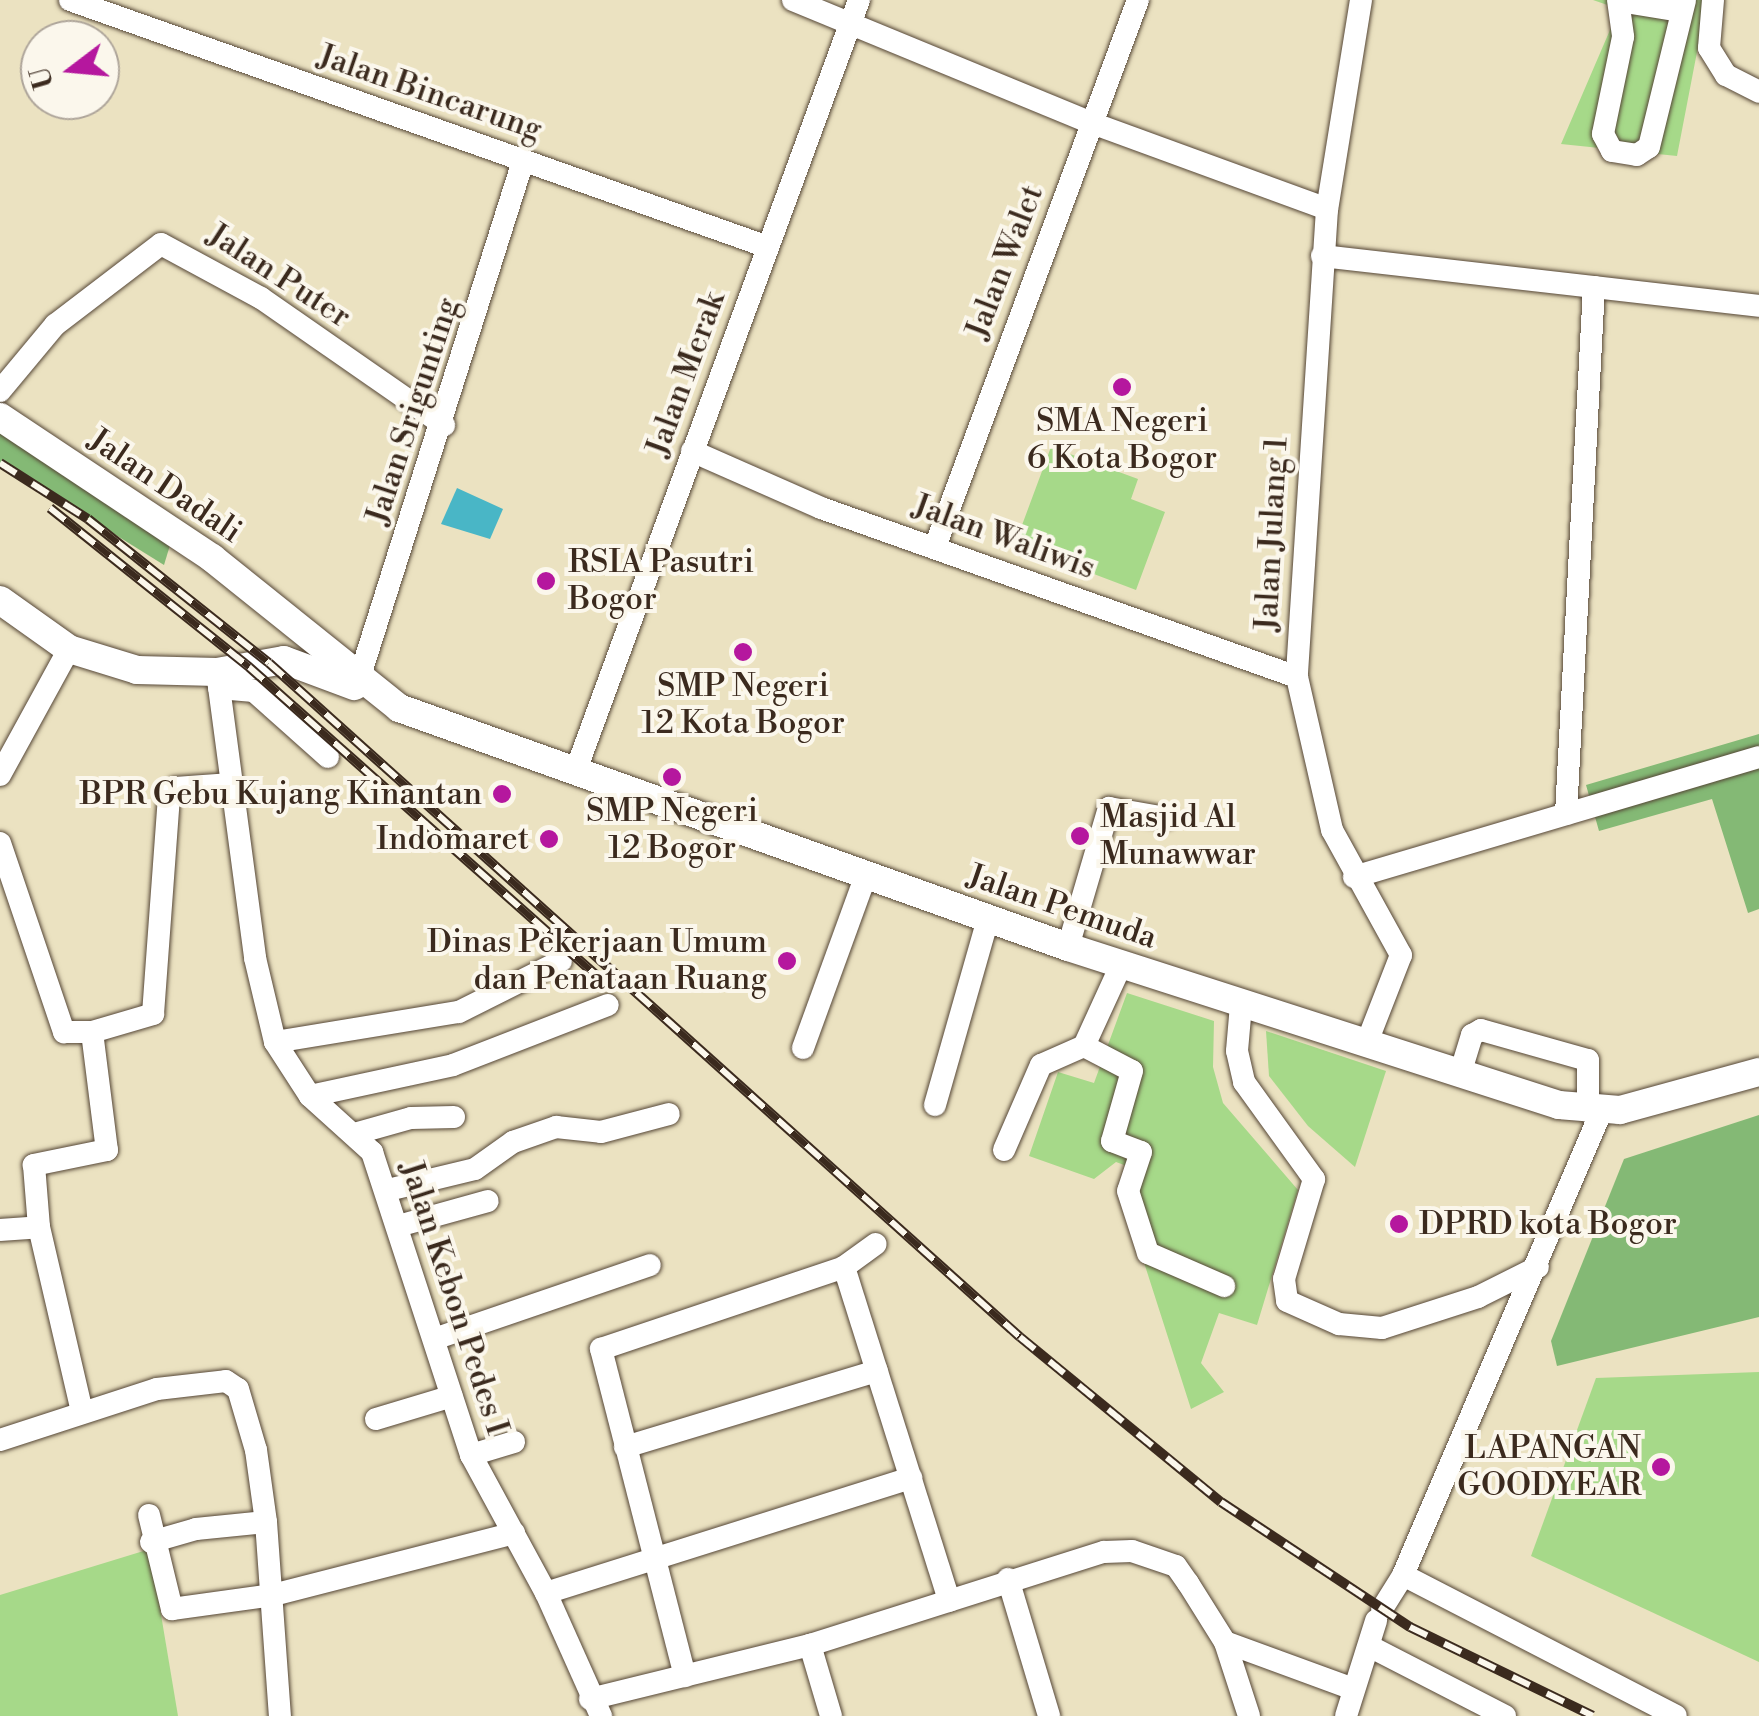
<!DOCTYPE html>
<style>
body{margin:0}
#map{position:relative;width:1759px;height:1716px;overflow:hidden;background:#ebe2c1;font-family:"Libre Bodoni",serif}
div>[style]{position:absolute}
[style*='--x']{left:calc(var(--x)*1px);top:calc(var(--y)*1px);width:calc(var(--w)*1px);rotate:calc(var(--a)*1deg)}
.green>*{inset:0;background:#a6d989}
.forest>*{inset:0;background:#84b975}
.water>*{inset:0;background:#49b6c6}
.roads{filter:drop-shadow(0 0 2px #554636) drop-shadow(0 0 2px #554636)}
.minor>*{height:22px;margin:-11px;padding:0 11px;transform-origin:11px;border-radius:11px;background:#fff}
.major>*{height:28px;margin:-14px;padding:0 14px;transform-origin:14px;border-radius:14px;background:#fff}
.rail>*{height:10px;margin-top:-5px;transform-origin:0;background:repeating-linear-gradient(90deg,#fbf7ec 0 19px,#3b2a1e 0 38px);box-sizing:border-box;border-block:2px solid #3b2a1e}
.dots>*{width:28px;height:28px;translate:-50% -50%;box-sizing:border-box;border:5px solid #fbf7ec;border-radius:50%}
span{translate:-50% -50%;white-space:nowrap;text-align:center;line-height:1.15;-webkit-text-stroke:8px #fbf7ec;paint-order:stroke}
.street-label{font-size:32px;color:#3b2a1e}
.poi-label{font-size:32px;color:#3b2a1e}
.left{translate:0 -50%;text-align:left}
.right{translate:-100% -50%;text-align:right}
.north{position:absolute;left:20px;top:20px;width:100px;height:100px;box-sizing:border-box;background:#fbf7ec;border:2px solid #aea59a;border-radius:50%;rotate:254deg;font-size:28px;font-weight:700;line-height:40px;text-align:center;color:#3b2a1e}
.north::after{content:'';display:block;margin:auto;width:35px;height:45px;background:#b5179e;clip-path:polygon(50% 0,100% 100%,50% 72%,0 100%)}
</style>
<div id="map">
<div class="green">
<div style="clip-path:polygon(1593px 0,1707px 0,1677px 156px,1561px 144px,1619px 9px)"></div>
<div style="clip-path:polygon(1051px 447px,1138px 479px,1131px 499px,1165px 512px,1136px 590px,1015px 544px)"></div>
<div style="clip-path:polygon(1127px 993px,1214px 1021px,1213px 1067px,1223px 1103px,1298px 1190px,1257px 1325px,1219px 1313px,1201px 1363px,1224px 1392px,1191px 1409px,1123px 1197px,1135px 1169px,1116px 1162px,1094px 1179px,1029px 1156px,1058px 1072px,1094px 1083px)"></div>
<div style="clip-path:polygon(1266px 1031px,1386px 1071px,1355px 1167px,1308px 1126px,1269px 1076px)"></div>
<div style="clip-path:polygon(1759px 1372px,1759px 1662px,1531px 1556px,1596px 1378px)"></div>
<div style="clip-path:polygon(150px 1549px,178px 1716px,0 1716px,0 1595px)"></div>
</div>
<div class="forest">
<div style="clip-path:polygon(0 417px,174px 532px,164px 565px,0 463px)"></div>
<div style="clip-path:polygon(1759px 734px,1759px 909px,1748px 913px,1712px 799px,1599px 831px,1586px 785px)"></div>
<div style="clip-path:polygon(1759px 1115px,1759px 1317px,1557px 1366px,1551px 1341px,1624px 1159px)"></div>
</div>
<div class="water">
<div style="clip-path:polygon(457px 488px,503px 509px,490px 539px,441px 524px)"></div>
</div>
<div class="roads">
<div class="minor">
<div style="--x:70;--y:0;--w:740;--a:19.49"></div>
<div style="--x:793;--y:0;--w:323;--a:22.4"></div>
<div style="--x:1092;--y:123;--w:250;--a:20.1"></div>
<div style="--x:1361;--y:0;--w:212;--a:99.2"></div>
<div style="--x:1327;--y:209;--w:469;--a:93.7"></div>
<div style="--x:1297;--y:677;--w:157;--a:77.1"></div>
<div style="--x:1332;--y:830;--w:143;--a:61.1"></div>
<div style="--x:1401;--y:955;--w:97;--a:111.3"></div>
<div style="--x:1618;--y:0;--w:37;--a:82"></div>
<div style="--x:1623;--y:37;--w:99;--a:101.7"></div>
<div style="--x:1603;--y:134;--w:19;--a:62"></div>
<div style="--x:1612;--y:151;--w:25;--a:9"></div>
<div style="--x:1637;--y:155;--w:14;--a:-34"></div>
<div style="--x:1649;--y:147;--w:151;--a:-76.2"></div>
<div style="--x:1713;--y:0;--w:48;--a:94.8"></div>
<div style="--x:1709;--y:48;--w:32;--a:58"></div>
<div style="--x:1726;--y:75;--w:37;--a:27"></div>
<div style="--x:1619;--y:1;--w:62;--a:9.3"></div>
<div style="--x:1322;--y:256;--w:440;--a:6.5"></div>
<div style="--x:0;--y:391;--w:86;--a:-50.2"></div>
<div style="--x:55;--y:325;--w:133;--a:-37.4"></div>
<div style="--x:161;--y:244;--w:114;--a:28.4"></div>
<div style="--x:261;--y:298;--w:223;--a:34.8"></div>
<div style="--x:692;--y:451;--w:141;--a:23.8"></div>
<div style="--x:821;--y:508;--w:505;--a:19.55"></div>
<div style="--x:935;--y:547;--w:583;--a:-69.64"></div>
<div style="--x:217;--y:672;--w:289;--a:82.4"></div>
<div style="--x:255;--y:958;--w:86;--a:76.6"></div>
<div style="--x:275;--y:1042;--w:64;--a:57.1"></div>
<div style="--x:310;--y:1096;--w:84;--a:42.1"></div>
<div style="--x:372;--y:1152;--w:319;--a:71.9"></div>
<div style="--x:471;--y:1455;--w:157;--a:61.5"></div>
<div style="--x:546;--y:1593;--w:135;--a:65.9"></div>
<div style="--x:359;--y:679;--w:543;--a:-72.43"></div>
<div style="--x:219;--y:688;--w:35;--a:5"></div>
<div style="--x:254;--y:691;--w:99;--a:41.7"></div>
<div style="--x:576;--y:770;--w:820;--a:-69.82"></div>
<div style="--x:0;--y:775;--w:144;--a:-61.3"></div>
<div style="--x:1566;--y:814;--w:528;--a:-86.96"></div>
<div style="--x:0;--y:843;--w:200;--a:71.3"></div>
<div style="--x:64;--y:1032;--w:28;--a:0"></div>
<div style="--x:92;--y:1032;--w:119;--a:82.8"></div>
<div style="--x:107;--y:1150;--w:75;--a:168.4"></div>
<div style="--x:34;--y:1165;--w:62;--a:85.4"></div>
<div style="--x:39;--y:1227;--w:190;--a:76.9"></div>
<div style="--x:1354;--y:877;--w:422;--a:-16.5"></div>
<div style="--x:1068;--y:947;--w:145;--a:-73.6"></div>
<div style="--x:1109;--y:808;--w:58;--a:10"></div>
<div style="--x:1241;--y:1005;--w:46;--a:95"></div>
<div style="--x:1237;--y:1051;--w:32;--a:77"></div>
<div style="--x:1244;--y:1082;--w:120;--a:54.2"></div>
<div style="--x:1314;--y:1179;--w:104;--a:106.7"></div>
<div style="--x:1284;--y:1279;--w:22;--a:82"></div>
<div style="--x:1287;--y:1301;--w:57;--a:23.9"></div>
<div style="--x:1339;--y:1324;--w:43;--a:5.3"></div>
<div style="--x:1382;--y:1328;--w:101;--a:-17.9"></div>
<div style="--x:1478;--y:1297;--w:67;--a:-26.6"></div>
<div style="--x:92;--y:1032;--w:64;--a:-16.4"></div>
<div style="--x:153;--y:1014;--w:221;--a:-85.8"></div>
<div style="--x:169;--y:794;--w:9;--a:-41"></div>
<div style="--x:176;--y:788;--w:55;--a:-4.2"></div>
<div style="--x:275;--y:1042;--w:186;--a:-9.3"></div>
<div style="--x:459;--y:1012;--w:114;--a:-26.6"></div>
<div style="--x:1084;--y:1046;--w:54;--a:27.5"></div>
<div style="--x:1132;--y:1071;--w:73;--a:105.9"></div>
<div style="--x:1112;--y:1141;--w:31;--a:21"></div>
<div style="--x:1141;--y:1152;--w:41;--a:108.4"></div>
<div style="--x:1128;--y:1191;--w:65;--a:72.1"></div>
<div style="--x:1148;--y:1253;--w:83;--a:23.5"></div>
<div style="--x:803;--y:1048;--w:184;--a:-70"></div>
<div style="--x:1460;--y:1074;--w:41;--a:-72.9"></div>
<div style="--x:1472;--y:1035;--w:10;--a:-29"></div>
<div style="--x:1481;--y:1030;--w:111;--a:15.7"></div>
<div style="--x:1588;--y:1060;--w:51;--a:90"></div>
<div style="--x:310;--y:1096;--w:146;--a:-12.2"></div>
<div style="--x:453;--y:1065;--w:166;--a:-21.2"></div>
<div style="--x:935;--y:1105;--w:193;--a:-74.1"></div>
<div style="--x:354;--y:1134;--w:59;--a:-15.7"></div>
<div style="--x:411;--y:1118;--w:43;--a:-1.3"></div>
<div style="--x:1004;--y:1150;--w:93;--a:-66.5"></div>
<div style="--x:1041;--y:1065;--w:47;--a:-23.8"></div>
<div style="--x:1084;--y:1046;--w:89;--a:-65.4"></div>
<div style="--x:388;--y:1190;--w:89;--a:-13.6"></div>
<div style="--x:475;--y:1169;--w:47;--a:-35.4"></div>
<div style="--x:513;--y:1142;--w:46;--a:-19.2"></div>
<div style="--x:556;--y:1127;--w:45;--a:6.3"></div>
<div style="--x:601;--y:1132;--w:70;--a:-14.8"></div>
<div style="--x:398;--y:1226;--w:93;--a:-15.5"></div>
<div style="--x:0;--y:1230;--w:39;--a:-4"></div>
<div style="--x:844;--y:1267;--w:350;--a:72.5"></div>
<div style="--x:434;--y:1339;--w:228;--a:-18.9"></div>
<div style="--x:376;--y:1419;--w:79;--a:-16.8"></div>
<div style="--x:0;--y:1440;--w:165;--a:-18"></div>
<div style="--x:157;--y:1389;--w:69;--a:-6.6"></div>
<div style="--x:226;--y:1381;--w:14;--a:34"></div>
<div style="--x:238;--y:1389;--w:64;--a:73.6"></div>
<div style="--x:256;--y:1450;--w:73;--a:82.1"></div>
<div style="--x:266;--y:1522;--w:195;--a:85.9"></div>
<div style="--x:625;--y:1447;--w:263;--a:-16.8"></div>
<div style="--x:471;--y:1455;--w:45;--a:-16.8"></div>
<div style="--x:149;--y:1515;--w:97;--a:76.3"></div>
<div style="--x:172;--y:1609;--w:102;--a:-7.9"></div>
<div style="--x:273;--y:1595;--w:249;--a:-14.4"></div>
<div style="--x:151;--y:1542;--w:47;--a:-16.1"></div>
<div style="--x:196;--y:1529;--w:70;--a:-5.7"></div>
<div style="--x:1403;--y:1575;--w:307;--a:27.3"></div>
<div style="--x:1008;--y:1579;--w:143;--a:73.3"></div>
<div style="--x:546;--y:1593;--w:383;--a:-17.5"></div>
<div style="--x:1382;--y:1609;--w:40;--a:-58"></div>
<div style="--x:1403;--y:1575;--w:504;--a:-66.85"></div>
<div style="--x:1225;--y:1642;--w:134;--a:20.1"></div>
<div style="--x:810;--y:1645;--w:74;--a:73.5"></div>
<div style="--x:1369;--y:1646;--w:153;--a:27.2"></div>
<div style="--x:685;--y:1676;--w:338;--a:-104.4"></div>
<div style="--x:601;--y:1349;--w:256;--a:-18.6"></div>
<div style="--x:844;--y:1267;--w:39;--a:-36"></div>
<div style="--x:590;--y:1699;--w:227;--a:-13.8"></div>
<div style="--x:810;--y:1645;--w:308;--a:-17.6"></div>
<div style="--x:1104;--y:1552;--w:28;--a:-2"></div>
<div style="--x:1132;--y:1551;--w:46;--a:18.8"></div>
<div style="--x:1176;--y:1566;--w:21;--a:55"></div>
<div style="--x:1188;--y:1583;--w:70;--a:57.9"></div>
<div style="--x:1225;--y:1642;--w:78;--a:72"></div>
<div style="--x:1346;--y:1716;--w:100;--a:-72.5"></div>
</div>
<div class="major">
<div style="--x:0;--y:417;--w:255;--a:33.6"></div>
<div style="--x:212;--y:558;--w:240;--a:38.7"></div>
<div style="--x:399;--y:708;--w:710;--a:19.66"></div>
<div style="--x:1068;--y:947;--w:516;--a:17.84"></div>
<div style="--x:1559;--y:1105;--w:61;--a:4.7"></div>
<div style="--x:1620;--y:1110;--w:144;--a:-15.3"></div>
<div style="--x:0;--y:600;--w:85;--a:35.4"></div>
<div style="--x:69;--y:649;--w:71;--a:17.2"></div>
<div style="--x:137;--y:670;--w:80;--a:1.4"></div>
<div style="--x:217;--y:672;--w:68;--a:-10.2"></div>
<div style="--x:284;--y:660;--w:75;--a:20.4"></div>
</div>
</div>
<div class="rail">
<div style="--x:0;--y:463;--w:104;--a:32.5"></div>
<div style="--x:88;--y:519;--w:231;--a:38.5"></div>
<div style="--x:269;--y:663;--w:1009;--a:41.91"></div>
<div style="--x:1020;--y:1337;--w:260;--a:39.4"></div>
<div style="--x:1221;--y:1502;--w:227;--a:33.5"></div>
<div style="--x:1410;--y:1627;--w:203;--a:25.9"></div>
<div style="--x:50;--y:508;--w:255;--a:38.6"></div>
<div style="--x:249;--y:667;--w:470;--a:41.6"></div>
</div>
<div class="dots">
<div style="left:1122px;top:387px;background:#b5179e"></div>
<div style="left:546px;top:581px;background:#b5179e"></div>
<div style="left:743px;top:652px;background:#b5179e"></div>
<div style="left:672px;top:777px;background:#b5179e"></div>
<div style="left:502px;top:794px;background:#b5179e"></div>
<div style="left:1080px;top:836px;background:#b5179e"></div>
<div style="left:549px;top:839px;background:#b5179e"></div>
<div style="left:787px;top:961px;background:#b5179e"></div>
<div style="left:1399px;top:1224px;background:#b5179e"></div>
<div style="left:1661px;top:1467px;background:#b5179e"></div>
</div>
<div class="street-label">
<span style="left:430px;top:93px;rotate:19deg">Jalan Bincarung</span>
<span style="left:1005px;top:262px;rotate:-69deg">Jalan Walet</span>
<span style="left:279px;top:276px;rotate:33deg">Jalan Puter</span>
<span style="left:686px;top:374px;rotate:-70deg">Jalan Merak</span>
<span style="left:413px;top:411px;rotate:-72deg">Jalan Srigunting</span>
<span style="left:165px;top:486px;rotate:34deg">Jalan Dadali</span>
<span style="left:1272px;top:534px;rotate:-87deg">Jalan Julang 1</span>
<span style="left:1004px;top:537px;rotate:20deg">Jalan Waliwis</span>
<span style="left:1062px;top:907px;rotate:19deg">Jalan Pemuda</span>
<span style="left:454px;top:1298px;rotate:72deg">Jalan Kebon Pedes I</span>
</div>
<div class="poi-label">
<span style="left:1122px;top:440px">SMA Negeri<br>6 Kota Bogor</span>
<span class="left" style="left:568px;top:581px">RSIA Pasutri<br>Bogor</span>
<span style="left:743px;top:705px">SMP Negeri<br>12 Kota Bogor</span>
<span class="right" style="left:482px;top:794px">BPR Gebu Kujang Kinantan</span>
<span style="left:672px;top:830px">SMP Negeri<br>12 Bogor</span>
<span class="left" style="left:1100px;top:836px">Masjid Al<br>Munawwar</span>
<span class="right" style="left:529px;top:839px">Indomaret</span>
<span class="right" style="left:767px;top:961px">Dinas Pekerjaan Umum<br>dan Penataan Ruang</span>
<span class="left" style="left:1419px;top:1224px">DPRD kota Bogor</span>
<span class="right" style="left:1641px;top:1467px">LAPANGAN<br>GOODYEAR</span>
</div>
<div class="north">U</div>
</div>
